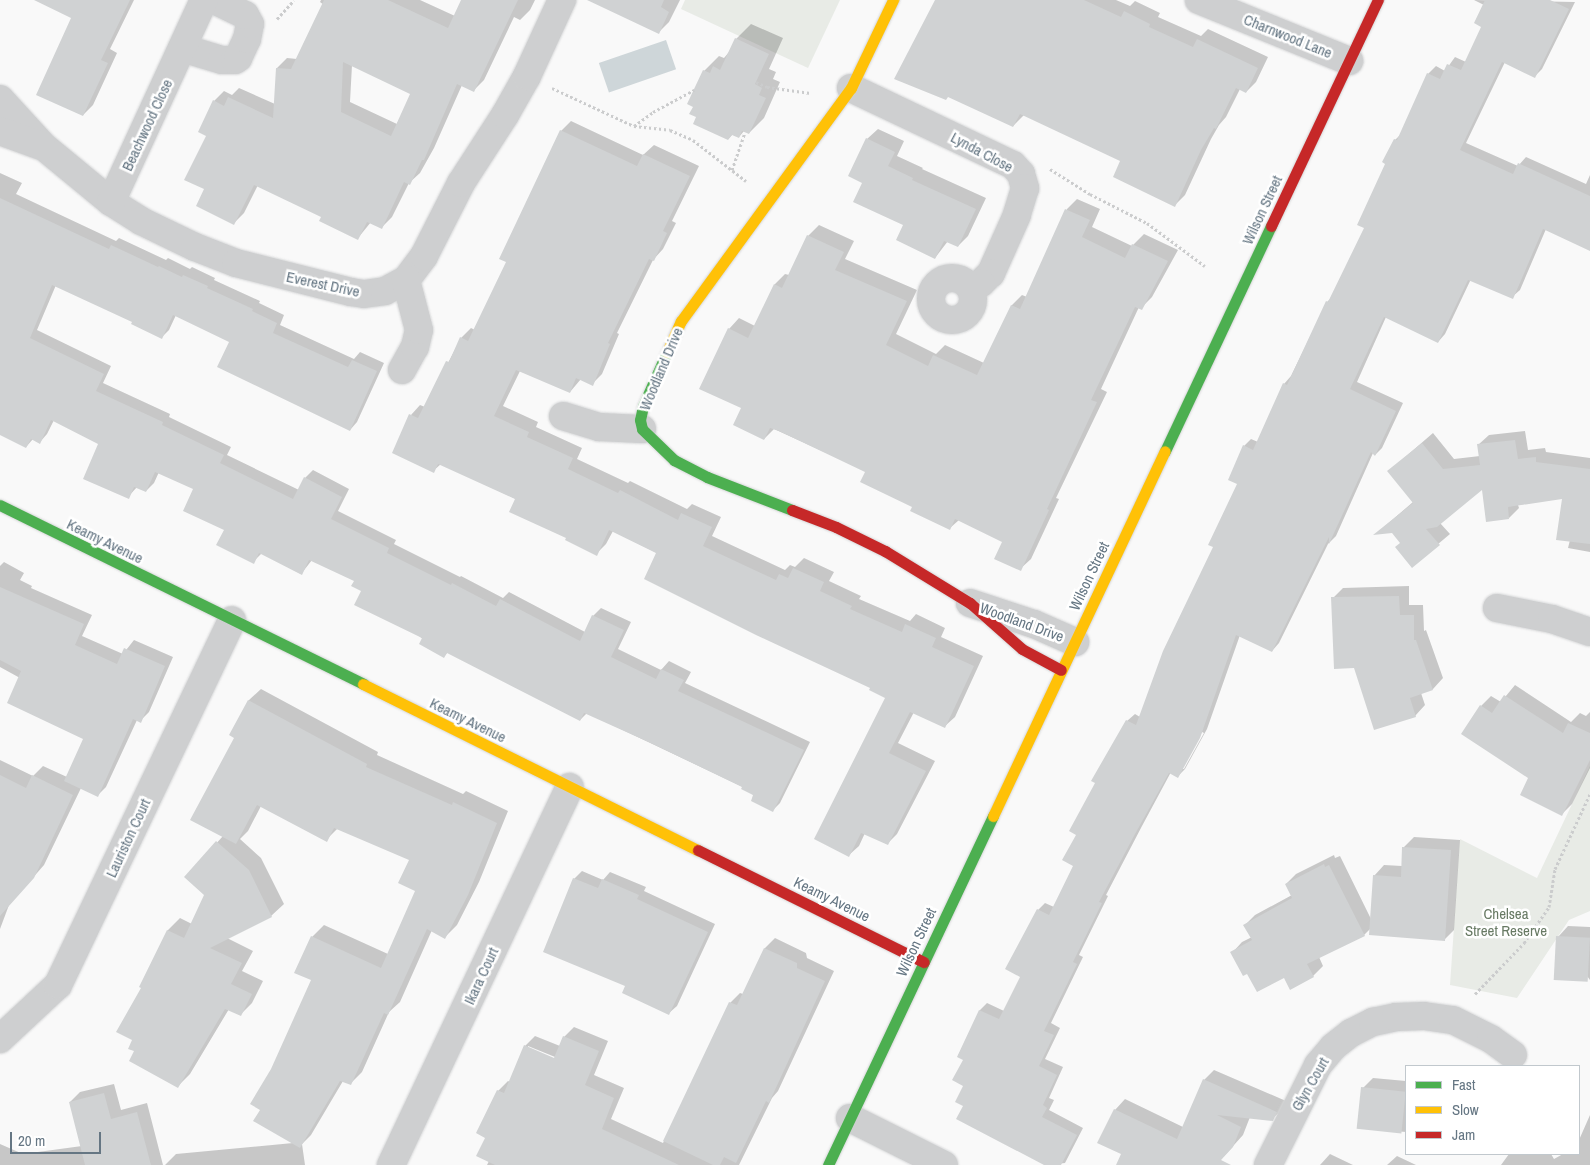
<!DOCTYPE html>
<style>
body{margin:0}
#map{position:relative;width:1590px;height:1165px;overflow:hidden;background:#f9f9f9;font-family:"Archivo Narrow",sans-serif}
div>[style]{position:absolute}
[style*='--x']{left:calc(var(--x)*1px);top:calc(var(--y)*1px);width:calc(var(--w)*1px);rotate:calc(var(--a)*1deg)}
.green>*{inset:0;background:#e8ebe6}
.water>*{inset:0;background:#ced6d9;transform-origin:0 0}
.shadow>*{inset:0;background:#0003}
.building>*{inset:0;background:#d0d2d3;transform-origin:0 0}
.path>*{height:3px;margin-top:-1.5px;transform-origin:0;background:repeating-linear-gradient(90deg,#cbcccd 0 2.5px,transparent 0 5px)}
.roads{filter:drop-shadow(0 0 1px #d5d6d7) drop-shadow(0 0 1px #d5d6d7)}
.street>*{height:28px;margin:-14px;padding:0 14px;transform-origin:14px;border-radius:14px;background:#cecfd0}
.street>.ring{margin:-14px;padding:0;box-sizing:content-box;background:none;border:28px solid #cecfd0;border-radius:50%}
.fast>*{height:11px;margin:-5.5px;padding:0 5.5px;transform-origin:5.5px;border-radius:5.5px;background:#4caf50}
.slow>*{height:11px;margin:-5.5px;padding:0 5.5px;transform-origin:5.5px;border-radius:5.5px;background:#ffc107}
.jam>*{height:11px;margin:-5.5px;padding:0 5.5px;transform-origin:5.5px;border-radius:5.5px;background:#c62828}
span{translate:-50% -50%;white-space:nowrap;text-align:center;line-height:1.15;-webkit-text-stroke:5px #fff;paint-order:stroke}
.street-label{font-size:15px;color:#657683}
.park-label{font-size:15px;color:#687a64}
.legend{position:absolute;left:1405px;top:1065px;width:175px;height:90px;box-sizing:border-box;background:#fff;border:1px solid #c1c8cd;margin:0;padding:6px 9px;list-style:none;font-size:15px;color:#657683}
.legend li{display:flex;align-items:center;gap:10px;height:25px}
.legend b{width:25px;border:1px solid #c1c8cd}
.scale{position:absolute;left:10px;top:1132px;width:91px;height:22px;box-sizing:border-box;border:2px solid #657683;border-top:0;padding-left:6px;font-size:15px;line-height:18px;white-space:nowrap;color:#657683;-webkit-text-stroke:4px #fff;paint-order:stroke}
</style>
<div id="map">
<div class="green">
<div style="clip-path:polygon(685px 0,840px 0,808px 68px,681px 9px)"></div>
<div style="clip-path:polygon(1590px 766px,1590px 911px,1569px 920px,1517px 998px,1450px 985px,1460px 839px,1537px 878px)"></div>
</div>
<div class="water">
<div style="left:666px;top:40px;width:31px;height:71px;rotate:71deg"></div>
</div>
<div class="shadow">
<div style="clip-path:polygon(75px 0,134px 0,110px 49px,117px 53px,93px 105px,83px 115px,72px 17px)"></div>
<div style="clip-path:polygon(evenodd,321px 0,420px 0,455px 16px,462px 0,535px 0,530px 10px,520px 20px,514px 17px,484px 80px,473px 91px,462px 85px,434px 148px,420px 173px,409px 183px,392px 217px,382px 227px,371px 222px,358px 238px,323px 216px,258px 185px,244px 213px,234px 223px,205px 188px,207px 135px,214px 101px,224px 91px,232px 95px,239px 88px,275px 104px,277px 68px,287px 58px,297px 59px,324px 5px,320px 2px,321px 0,352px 65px,412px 93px,397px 124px,350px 102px,352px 65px)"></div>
<div style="clip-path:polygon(606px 0,680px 0,669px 22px,659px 32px)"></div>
<div style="clip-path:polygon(935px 0,1116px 0,1130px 6px,1135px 1px,1160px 13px,1158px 17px,1201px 36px,1208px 29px,1268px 57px,1256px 82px,1246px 92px,1240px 89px,1226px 117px,1219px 125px,1211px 139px,1185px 195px,1175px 205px,1122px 160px,1024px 115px,1013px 126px)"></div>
<div style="clip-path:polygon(evenodd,1474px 0,1575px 2px,1542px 69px,1535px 76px,1505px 62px,1466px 143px,1518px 166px,1526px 157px,1586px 184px,1590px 175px,1590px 250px,1546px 229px,1520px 290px,1512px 297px,1471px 279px,1445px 334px,1438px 342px,1386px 317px,1357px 382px,1403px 403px,1382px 448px,1375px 455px,1373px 453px,1336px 536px,1328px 544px,1279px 643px,1272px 651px,1240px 635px,1207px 729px,1185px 769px,1178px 776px,1171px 772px,1142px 826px,1106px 895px,1108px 896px,1079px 955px,1083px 957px,1051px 1023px,1060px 1028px,1045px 1059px,1063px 1067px,1049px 1098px,1054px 1100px,1049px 1110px,1083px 1128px,1065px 1163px,1047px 1165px,964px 1105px,964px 1059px,958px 1056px,980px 1010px,987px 1003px,1004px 1011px,1022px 976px,1038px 910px,1045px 903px,1054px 907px,1074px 865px,1078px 834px,1097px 783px,1127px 721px,1135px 714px,1140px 717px,1215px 547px,1239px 483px,1244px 446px,1251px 439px,1258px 442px,1284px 384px,1291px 376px,1327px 302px,1332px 297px,1365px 228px,1395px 140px,1401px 134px,1428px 74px,1436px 66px,1445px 71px,1455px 57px,1466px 62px,1483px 27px,1484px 5px,1474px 0,1202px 732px,1204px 733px,1184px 769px,1181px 769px,1202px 732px)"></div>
<div style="clip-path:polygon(751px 24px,783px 38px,769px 69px,776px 72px,773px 79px,780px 82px,764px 118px,749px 133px,744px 131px,739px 137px,733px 134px,728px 139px,697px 117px,694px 106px,704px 71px,719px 56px,724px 58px,729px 52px,736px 39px)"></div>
<div style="clip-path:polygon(571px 121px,643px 155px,654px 145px,699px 166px,672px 221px,676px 223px,663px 249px,653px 260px,617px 333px,619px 334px,602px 374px,592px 384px,581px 379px,570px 392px,520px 371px,503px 406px,538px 422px,536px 427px,582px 448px,577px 459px,628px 483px,630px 481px,687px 509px,692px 504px,721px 517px,712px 536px,785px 570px,790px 565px,795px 567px,804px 558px,834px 572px,829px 581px,861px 596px,859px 599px,910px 621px,916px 614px,945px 628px,941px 637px,983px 656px,955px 717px,945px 726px,914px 712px,898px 743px,935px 761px,897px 834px,887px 844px,865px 833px,859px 846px,849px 855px,887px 697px,657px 553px,613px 531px,606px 544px,596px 554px,568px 537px,516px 499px,441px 464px,433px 471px,411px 415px,420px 405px,425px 407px,461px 338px,471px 328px,475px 330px,508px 262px,561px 131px)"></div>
<div style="clip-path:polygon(878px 129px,904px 141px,897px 156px,923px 168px,922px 169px,986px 198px,968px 236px,958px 246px,948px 241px,935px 258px,864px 182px,867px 139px)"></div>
<div style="clip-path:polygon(0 173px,22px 183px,16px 194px,116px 241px,119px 238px,166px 260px,168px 258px,190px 269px,192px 267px,215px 278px,214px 280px,260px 301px,259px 303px,284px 315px,280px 325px,354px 359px,360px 352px,384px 363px,357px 422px,350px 430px,230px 341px,176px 315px,169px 330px,161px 338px,134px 321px,56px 285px,37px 330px,111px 366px,103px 383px,170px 414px,169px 417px,231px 447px,227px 455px,299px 490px,305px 478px,313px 470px,349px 489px,338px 511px,396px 540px,394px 544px,460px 577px,461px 576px,503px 598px,509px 592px,585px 632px,593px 616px,601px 608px,631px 622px,618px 649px,661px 670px,669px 661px,691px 672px,685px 683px,810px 742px,780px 803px,773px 810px,743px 787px,587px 713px,580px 720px,448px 652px,444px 656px,363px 591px,356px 580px,312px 560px,301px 574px,262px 553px,253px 562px,194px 488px,159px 472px,154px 483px,146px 491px,137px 487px,128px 497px,100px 444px,54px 420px,47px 434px,40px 442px,33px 439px,26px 447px,0 429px)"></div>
<div style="clip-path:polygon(1077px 199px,1100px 209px,1092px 227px,1132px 246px,1144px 234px,1178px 250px,1152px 297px,1141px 308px,1139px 307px,1101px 389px,1107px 392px,1056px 498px,1059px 499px,1031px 559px,1020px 569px,1004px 542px,959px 520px,950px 528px,914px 506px,866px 471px,774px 429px,764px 439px,743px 407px,729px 329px,739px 318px,755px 326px,775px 284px,785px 274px,789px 275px,808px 236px,819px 225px,854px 241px,845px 259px,917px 290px,896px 334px,936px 354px,945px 345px,984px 363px,1012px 305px,1022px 295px,1027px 297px,1067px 209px)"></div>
<div style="clip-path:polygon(1525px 431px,1528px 450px,1545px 448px,1546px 452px,1590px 458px,1590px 552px,1568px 548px,1570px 540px,1563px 498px,1518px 505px,1519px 508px,1509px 518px,1483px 488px,1440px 523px,1450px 534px,1412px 566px,1401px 542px,1392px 531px,1377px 533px,1413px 502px,1389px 471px,1433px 433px,1454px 459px,1480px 456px,1478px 445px,1489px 435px)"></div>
<div style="clip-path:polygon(4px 562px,24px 573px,20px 580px,32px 586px,31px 588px,92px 615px,82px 636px,123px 654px,134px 640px,173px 657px,149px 712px,140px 721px,137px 720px,106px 787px,98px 795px,81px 788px,44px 865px,9px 905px,0 929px,0 760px,33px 776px,43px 766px,67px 777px,85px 738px,20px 678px,0 667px,0 566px)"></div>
<div style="clip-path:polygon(1409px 586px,1409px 605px,1423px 605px,1424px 631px,1426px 630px,1443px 678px,1433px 689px,1421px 693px,1425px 705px,1415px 716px,1354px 667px,1333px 598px,1343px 588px)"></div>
<div style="clip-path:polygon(1515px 685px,1571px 722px,1580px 713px,1586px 716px,1590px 712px,1590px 768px,1572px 804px,1562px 814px,1530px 777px,1481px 706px,1491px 696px,1501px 702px)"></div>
<div style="clip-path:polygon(261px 689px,378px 752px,377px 755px,463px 794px,466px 791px,508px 811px,479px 882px,457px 925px,445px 937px,432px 930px,400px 1002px,389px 1012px,362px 1072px,350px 1084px,343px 1081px,311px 1135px,302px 1144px,305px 1165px,165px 1165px,176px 1154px,293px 1143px,262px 1109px,272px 1069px,313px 980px,312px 937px,324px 925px,388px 954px,416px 891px,411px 859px,338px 828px,326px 840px,261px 806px,248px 831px,240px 839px,261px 858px,284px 904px,271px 916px,227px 938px,253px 951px,242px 971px,263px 981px,252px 1003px,240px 1015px,229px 1009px,190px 1074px,178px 1086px,135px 1051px,134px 1040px,142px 987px,168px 930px,180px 918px,192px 924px,206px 895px,186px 877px,223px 836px,236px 737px,230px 735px,249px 700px)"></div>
<div style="clip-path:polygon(1414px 837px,1460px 840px,1454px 930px,1444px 940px,1371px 928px,1364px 935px,1319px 957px,1323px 966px,1313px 976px,1284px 976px,1247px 972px,1232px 953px,1242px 942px,1252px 937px,1245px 925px,1255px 915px,1292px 895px,1286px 884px,1296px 874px,1334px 855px,1335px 858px,1340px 856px,1371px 919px,1374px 876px,1384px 865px,1402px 866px,1403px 848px)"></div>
<div style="clip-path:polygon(582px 871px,603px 880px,610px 872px,646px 887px,644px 891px,715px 924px,677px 1006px,669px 1013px,627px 985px,574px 879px)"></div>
<div style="clip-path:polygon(1568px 926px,1590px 927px,1590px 980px,1558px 937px)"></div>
<div style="clip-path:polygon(evenodd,775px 938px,806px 953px,807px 958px,834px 971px,778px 1091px,772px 1098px,739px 1165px,487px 1165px,489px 1161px,487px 1137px,498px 1091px,508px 1081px,510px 1082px,525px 1046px,535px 1036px,560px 1046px,564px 1037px,574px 1027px,608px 1041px,594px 1075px,624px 1088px,611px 1119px,663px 1143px,730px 1003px,740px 993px,743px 994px,765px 948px,775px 938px,528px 1046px,560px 1059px,560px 1061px,528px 1048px,528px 1046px)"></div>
<div style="clip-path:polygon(1214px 1070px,1286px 1101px,1283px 1109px,1272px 1119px,1250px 1117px,1243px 1135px,1216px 1165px,1117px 1165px,1123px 1154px,1115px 1110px,1125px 1099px,1183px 1127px,1204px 1080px)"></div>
<div style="clip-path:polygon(1373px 1078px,1406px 1081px,1406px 1132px,1360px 1128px,1363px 1088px)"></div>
<div style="clip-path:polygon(114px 1084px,121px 1110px,147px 1103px,163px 1165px,0 1165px,0 1144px,23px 1154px,82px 1146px,70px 1102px,80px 1092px)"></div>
<div style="clip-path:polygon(1590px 1115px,1590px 1165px,1501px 1165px,1509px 1154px,1551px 1154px,1554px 1159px,1563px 1154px,1579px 1154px,1579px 1140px)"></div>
<div style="clip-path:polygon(1330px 1154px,1353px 1165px,1320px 1165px)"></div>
<div style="clip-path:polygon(1397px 1156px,1416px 1165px,1387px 1165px)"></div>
</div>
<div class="building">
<div style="clip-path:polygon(34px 0,130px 0,101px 60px,108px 63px,83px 116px,36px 95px,71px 18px)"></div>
<div style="clip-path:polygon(evenodd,324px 0,388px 0,448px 28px,461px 0,518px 0,474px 92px,457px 84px,424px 160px,422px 160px,410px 185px,404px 182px,382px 229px,367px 222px,358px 240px,319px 221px,321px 217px,254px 185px,234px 225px,196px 206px,204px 189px,184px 180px,206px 136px,198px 132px,213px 100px,224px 106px,228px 97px,273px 118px,276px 68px,291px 69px,324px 0,343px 62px,410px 94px,391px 136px,341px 112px,343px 62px)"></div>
<div style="clip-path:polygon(587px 0,664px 0,661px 7px,669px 12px,659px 34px)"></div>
<div style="clip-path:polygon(935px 0,1084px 0,1121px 17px,1124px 11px,1150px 24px,1149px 27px,1193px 47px,1197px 39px,1258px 68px,1246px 93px,1236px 88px,1216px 129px,1214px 128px,1201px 150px,1175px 207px,1113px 177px,1120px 161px,1020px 114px,1013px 127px,948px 97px,946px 100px,894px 79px)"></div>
<div style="clip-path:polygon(1485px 0,1550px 0,1569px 9px,1535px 78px,1502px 62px,1460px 150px,1513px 174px,1518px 163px,1590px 196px,1590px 251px,1543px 229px,1513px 299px,1468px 280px,1438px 343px,1384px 317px,1350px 389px,1396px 411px,1375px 456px,1371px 452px,1329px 544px,1329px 537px,1272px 652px,1236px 635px,1200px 738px,1178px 778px,1169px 773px,1135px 834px,1099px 902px,1102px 903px,1073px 962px,1077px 964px,1044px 1031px,1054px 1035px,1039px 1066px,1057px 1075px,1043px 1105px,1047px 1108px,1042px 1117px,1077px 1135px,1061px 1165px,1044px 1165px,956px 1119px,963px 1106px,955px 1102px,963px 1086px,952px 1080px,963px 1060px,957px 1057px,979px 1010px,999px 1019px,1020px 977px,1005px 969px,1037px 909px,1049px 915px,1073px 866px,1062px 860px,1076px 835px,1069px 831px,1095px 783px,1091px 781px,1126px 720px,1136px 725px,1163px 651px,1213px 547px,1208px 545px,1237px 484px,1228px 480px,1243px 445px,1253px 450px,1283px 383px,1287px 385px,1326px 301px,1328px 302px,1364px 228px,1357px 225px,1385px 164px,1382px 162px,1394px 139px,1397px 140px,1427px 73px,1440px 79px,1447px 64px,1461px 70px,1481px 27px,1474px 23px)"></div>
<div style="clip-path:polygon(735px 38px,769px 54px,755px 84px,762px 88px,759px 95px,766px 98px,749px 134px,742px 131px,739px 138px,732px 135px,728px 140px,693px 124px,696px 117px,689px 114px,693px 107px,687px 104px,703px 70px,710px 73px,713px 66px,720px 70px)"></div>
<div style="clip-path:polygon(560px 130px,637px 166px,643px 154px,690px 176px,663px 231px,667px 233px,654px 261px,649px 259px,608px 343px,610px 344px,593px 386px,576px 378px,570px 393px,516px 370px,494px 416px,529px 432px,527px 437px,573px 458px,568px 469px,618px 493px,620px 490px,678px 520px,681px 513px,712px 527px,703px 546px,776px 580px,779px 574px,788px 578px,793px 568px,824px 582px,820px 591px,852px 606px,850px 609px,902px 632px,905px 624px,936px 638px,932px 647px,974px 666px,945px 728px,910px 712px,889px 753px,926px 771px,888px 845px,861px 833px,849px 857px,814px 839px,885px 698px,869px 690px,870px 688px,756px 635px,644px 579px,656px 553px,609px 530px,597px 556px,565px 540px,566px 538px,509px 512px,515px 499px,438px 464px,434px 473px,392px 453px,409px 414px,418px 418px,446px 361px,449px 362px,460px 337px,468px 341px,506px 262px,499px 259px)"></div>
<div style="clip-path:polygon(866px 138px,895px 152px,888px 166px,913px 178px,912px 180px,976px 209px,958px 247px,944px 241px,935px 259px,896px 240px,903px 225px,853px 202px,862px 183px,848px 176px)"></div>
<div style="clip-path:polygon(0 198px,109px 249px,111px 245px,158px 267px,159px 266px,182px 277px,183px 275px,208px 286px,207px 288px,253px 309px,252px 311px,277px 323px,273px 333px,348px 367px,352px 360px,377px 371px,350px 431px,217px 367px,229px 342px,173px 315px,162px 339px,131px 324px,132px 322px,52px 285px,30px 338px,104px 374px,96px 391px,163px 422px,162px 425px,224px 455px,220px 463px,293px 499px,304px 477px,342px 497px,331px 519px,389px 548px,387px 553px,451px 585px,452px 583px,496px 606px,500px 599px,580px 641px,592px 615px,624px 630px,611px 657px,656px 679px,661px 669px,684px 680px,678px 691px,804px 750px,773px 812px,751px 801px,753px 795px,741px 789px,742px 787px,653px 744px,584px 713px,580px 721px,447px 653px,444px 658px,419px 644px,422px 638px,354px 605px,361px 591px,351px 586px,354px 581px,309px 560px,302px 575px,259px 553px,254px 564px,216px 545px,224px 530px,183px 511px,193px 489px,155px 472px,146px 492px,134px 487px,129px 499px,83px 479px,98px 444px,51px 420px,40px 444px,31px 439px,26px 448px,0 435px)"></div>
<div style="clip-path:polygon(1065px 209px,1090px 220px,1082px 237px,1125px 258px,1132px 244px,1168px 261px,1142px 310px,1135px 307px,1091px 400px,1097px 402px,1047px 509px,1049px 510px,1021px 571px,994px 559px,1002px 542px,955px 519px,950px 530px,910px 511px,912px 507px,860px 482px,865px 472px,779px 431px,770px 428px,764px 440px,733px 425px,741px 408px,699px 389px,728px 328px,748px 338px,774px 284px,782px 288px,807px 235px,844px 252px,835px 270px,907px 301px,886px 345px,928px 366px,933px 355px,977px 375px,1011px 305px,1020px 309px)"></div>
<div style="clip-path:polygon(1515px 440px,1518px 459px,1536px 457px,1536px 462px,1590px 469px,1590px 544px,1556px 540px,1562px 499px,1508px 507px,1509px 519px,1486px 522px,1482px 490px,1437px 527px,1426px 529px,1440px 545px,1412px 568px,1395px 547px,1400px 543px,1392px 533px,1373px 535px,1413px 503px,1387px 471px,1422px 443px,1443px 469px,1480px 465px,1477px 444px)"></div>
<div style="clip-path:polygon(0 587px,84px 624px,75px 645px,117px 664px,124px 648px,165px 666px,141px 723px,133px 719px,98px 797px,64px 781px,83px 739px,7px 703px,21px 671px,0 660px)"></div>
<div style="clip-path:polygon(1399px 596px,1400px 615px,1414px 615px,1414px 640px,1416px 640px,1433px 690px,1410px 698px,1416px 717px,1374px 730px,1354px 668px,1334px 669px,1331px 597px)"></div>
<div style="clip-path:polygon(1504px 695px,1563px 733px,1568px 723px,1590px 733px,1590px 760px,1562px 816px,1520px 795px,1528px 778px,1461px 734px,1480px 705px,1492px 713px)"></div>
<div style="clip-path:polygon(248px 700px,367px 764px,366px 767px,452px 805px,453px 802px,497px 823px,468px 895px,445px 939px,427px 929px,388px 1015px,384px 1013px,351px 1085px,340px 1081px,300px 1148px,253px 1121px,260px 1110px,250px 1104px,271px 1069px,311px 980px,294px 973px,311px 936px,381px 968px,415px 891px,398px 883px,409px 860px,334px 828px,327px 842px,257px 805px,236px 844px,190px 820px,234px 738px,229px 735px)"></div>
<div style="clip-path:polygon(0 775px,26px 788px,32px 775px,73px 795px,34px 878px,0 916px)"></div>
<div style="clip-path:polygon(216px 841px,249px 870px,272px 917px,210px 948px,242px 963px,231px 984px,252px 994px,241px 1016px,225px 1009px,178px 1088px,129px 1061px,134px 1051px,128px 1049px,132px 1040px,116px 1032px,141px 988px,139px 987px,167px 930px,184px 938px,204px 895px,184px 877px)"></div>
<div style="clip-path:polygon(1402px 847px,1451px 850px,1445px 941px,1369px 935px,1373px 875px,1401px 877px)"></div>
<div style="clip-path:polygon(1324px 864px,1325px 867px,1329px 865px,1365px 936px,1307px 964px,1314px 977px,1290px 990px,1284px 978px,1257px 992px,1247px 974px,1243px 976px,1230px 952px,1252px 940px,1243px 925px,1292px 898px,1285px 884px)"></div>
<div style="clip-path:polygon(573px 878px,598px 888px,602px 879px,639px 895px,637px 899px,708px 932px,669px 1015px,622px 993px,625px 986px,543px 952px)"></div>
<div style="left:1556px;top:936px;width:34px;height:44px;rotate:3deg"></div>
<div style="clip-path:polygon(764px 948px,797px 963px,797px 968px,825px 981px,769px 1103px,766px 1101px,736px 1163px,724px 1157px,720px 1165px,713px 1165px,663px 1141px,729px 1002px,737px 1005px)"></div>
<div style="clip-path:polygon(563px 1036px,599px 1051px,585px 1085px,614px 1098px,602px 1129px,679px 1165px,495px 1165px,476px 1156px,485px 1138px,476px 1133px,497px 1090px,504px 1093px,524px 1045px,554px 1058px)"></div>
<div style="clip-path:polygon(1203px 1079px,1277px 1112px,1273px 1121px,1217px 1115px,1241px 1127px,1233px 1147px,1221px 1160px,1231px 1165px,1116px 1165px,1121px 1154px,1097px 1143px,1114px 1109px,1177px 1139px)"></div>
<div style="left:1361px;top:1087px;width:45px;height:42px;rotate:6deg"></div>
<div style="clip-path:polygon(104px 1093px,111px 1119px,137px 1112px,151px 1165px,85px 1165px,69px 1102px)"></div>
</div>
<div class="path">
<div style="--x:277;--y:19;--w:25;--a:-48"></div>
<div style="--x:756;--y:82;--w:12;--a:24"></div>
<div style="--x:767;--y:87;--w:44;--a:7.8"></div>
<div style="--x:552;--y:88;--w:90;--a:24.9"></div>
<div style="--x:634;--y:126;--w:36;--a:6"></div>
<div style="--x:670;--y:130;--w:25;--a:23"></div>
<div style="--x:693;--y:140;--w:67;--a:37.7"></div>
<div style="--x:634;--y:126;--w:24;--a:-36"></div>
<div style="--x:653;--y:112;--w:47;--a:-28.2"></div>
<div style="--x:1050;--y:169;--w:47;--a:32"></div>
<div style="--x:1090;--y:194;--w:64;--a:27"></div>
<div style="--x:1147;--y:223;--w:72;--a:36.6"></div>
<div style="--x:732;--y:170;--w:39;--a:-71"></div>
<div style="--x:1475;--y:994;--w:71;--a:-46.1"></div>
<div style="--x:1524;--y:943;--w:44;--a:-55.2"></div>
<div style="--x:1549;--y:907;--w:38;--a:-81"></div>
<div style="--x:1555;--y:869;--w:83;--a:-65"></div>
</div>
<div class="roads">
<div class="street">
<div style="--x:1199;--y:0;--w:162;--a:22.1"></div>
<div style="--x:182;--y:48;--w:42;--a:16.7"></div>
<div style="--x:222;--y:60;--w:13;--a:0"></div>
<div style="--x:235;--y:60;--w:4;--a:-34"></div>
<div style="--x:238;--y:58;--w:21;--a:-65"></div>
<div style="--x:247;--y:39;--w:15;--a:-79"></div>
<div style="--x:250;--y:24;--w:10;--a:-119"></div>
<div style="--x:245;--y:15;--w:34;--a:-154"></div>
<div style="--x:851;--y:88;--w:179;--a:25.4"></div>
<div style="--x:1013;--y:165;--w:12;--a:48"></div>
<div style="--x:1021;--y:174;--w:15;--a:74"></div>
<div style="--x:1025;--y:188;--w:28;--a:107"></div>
<div style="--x:1017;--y:215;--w:64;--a:114.1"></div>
<div style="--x:991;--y:273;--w:14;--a:135"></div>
<div style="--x:981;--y:283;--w:11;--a:153"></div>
<div style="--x:0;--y:99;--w:64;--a:47.5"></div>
<div style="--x:43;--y:146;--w:88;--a:39.5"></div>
<div style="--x:111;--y:202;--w:36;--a:32"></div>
<div style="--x:141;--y:221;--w:60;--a:25.7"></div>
<div style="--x:195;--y:247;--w:44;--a:21.3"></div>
<div style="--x:236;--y:263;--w:119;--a:14.2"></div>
<div style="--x:351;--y:292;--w:13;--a:9"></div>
<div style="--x:364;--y:294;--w:21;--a:-8"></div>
<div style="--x:385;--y:291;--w:24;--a:-28"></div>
<div style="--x:406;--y:280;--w:30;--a:-53"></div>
<div style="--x:424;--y:256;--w:82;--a:-63.1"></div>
<div style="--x:461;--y:183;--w:81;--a:-57.1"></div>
<div style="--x:505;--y:115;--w:45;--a:-60.6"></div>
<div style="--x:527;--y:76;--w:84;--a:-65.3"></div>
<div style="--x:0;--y:131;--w:44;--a:20.1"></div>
<div style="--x:111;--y:202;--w:222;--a:-65.3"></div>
<div class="ring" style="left:931px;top:278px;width:14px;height:14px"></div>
<div style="--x:402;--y:370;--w:26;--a:-61"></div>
<div style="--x:415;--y:347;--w:17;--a:-77"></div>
<div style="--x:419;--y:330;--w:52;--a:-104.6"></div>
<div style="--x:563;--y:416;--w:38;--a:17"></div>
<div style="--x:599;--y:427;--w:43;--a:2.7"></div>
<div style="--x:970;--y:603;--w:67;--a:18.2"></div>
<div style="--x:1034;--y:624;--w:45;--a:23.7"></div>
<div style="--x:1497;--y:608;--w:56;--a:11.3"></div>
<div style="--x:1552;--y:619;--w:40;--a:18.9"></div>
<div style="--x:0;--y:1039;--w:79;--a:-43"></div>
<div style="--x:58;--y:985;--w:404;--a:-64.5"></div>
<div style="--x:850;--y:1118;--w:105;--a:26.6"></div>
<div style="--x:391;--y:1165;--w:418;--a:-64.7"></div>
<div style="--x:1268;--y:1165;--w:112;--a:-63.4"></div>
<div style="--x:1318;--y:1065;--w:23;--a:-50"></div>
<div style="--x:1333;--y:1047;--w:23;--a:-38"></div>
<div style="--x:1351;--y:1033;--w:25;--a:-27"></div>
<div style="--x:1373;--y:1022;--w:24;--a:-12"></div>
<div style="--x:1396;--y:1017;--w:28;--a:-2"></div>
<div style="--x:1424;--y:1016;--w:29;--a:8"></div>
<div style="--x:1453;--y:1020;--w:42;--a:26.6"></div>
<div style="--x:1491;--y:1039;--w:27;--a:36"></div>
</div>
<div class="fast">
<div style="--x:667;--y:352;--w:59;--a:114"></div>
<div style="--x:643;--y:406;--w:14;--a:102"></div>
<div style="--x:640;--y:420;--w:9;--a:77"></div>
<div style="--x:642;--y:429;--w:45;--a:44.1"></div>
<div style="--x:674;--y:460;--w:37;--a:27"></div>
<div style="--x:707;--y:477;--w:91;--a:21.2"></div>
<div style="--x:1165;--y:451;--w:249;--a:-64.8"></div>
<div style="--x:0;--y:505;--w:405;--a:26.2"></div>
<div style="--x:828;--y:1165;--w:386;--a:-64.7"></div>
</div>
<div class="slow">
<div style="--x:667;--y:352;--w:34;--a:-66"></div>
<div style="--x:681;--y:321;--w:288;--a:-53.9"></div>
<div style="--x:851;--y:88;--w:98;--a:-64.5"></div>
<div style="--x:363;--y:684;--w:374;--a:26.4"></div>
<div style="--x:993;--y:816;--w:403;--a:-64.8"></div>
</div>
<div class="jam">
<div style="--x:1271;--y:226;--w:250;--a:-64.7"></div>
<div style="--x:792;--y:510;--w:47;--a:21.1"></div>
<div style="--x:836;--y:527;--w:55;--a:26.1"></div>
<div style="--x:885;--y:551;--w:100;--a:31.5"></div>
<div style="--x:970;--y:603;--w:69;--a:41.5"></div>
<div style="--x:1022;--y:649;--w:44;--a:28.3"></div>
<div style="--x:698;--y:850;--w:252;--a:26.4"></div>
</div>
</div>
<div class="street-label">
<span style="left:1288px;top:36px;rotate:22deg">Charnwood Lane</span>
<span style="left:147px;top:125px;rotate:-65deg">Beachwood Close</span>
<span style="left:982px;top:152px;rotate:28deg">Lynda Close</span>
<span style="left:1262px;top:210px;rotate:-65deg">Wilson Street</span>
<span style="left:323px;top:284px;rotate:12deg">Everest Drive</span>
<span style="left:661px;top:369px;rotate:-67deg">Woodland Drive</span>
<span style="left:105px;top:541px;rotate:26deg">Keamy Avenue</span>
<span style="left:1089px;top:576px;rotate:-65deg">Wilson Street</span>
<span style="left:1022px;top:622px;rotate:20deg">Woodland Drive</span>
<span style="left:468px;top:720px;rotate:26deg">Keamy Avenue</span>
<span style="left:128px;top:838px;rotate:-65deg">Lauriston Court</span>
<span style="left:832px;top:899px;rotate:26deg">Keamy Avenue</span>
<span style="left:916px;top:942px;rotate:-65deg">Wilson Street</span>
<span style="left:481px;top:976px;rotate:-65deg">Ikara Court</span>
<span style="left:1310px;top:1084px;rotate:-60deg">Glyn Court</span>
</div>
<div class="park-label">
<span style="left:1506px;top:922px">Chelsea<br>Street Reserve</span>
</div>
<ul class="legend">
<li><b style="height:6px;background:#4caf50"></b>Fast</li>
<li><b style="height:6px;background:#ffc107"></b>Slow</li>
<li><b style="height:6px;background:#c62828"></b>Jam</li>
</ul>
<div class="scale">20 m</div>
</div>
